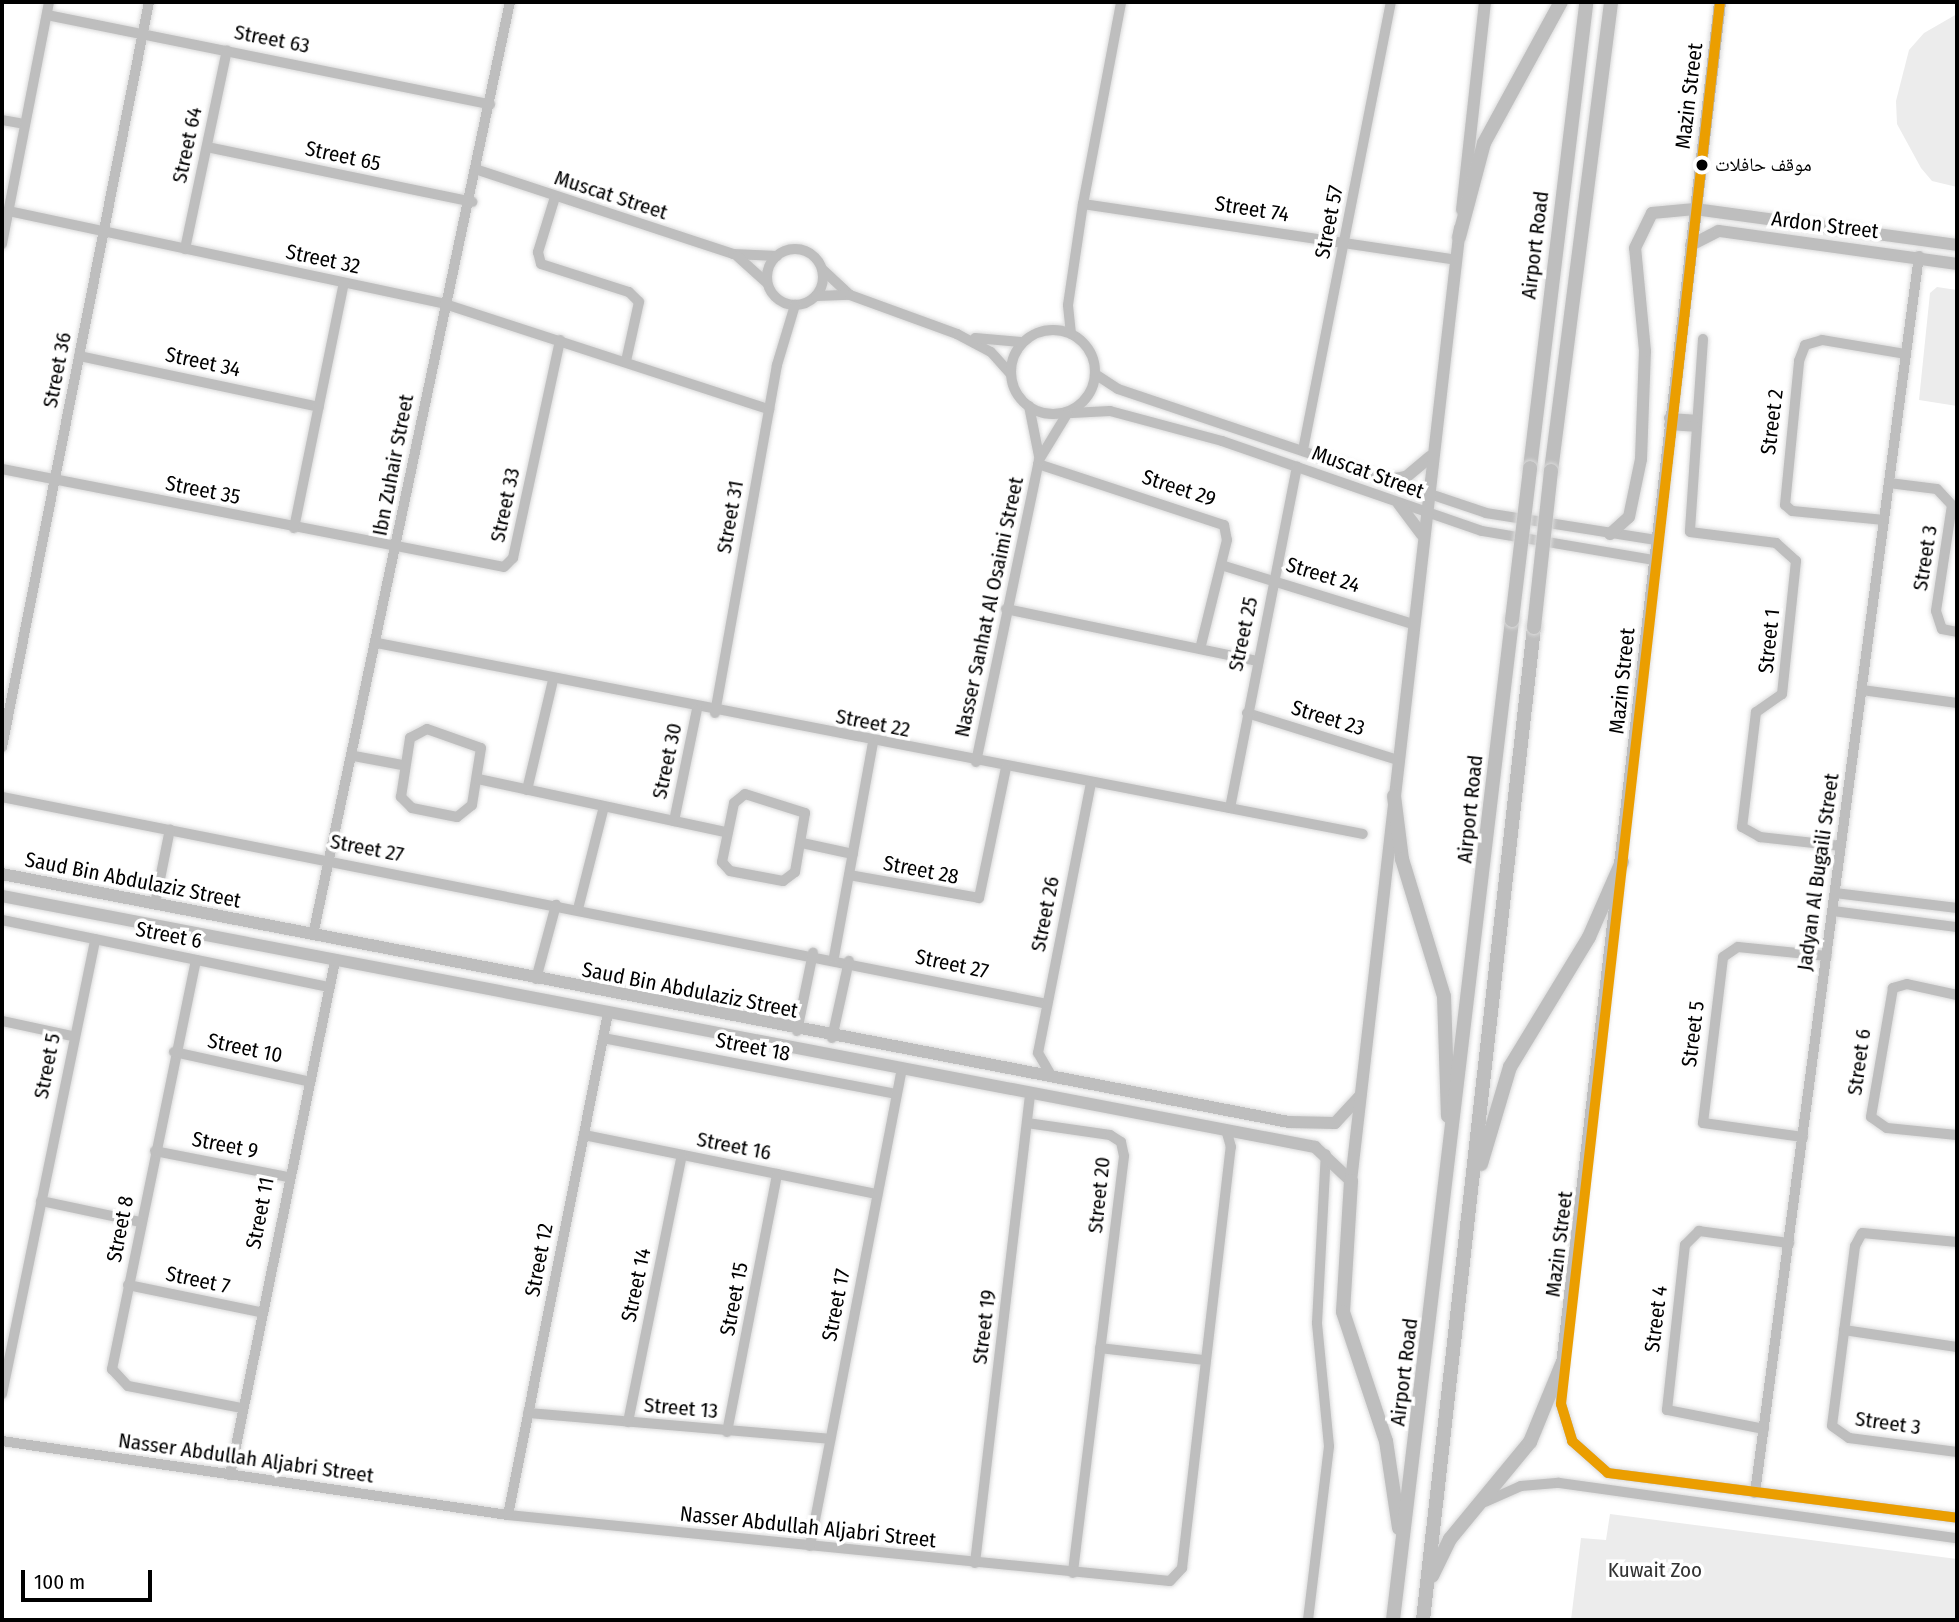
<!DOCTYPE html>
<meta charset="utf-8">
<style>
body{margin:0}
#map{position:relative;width:1959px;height:1622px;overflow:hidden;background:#fff;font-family:"Fira Sans Condensed","Noto Naskh Arabic",sans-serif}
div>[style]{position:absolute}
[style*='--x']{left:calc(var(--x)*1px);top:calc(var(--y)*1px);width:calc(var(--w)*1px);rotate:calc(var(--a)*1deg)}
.green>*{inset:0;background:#ececec}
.roads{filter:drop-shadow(0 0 2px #dbdbdb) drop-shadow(0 0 2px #dbdbdb)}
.minor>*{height:10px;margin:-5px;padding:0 5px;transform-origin:5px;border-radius:5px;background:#bebebe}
.minor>.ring{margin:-5px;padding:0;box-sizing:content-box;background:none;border:10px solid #bebebe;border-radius:50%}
.major>*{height:12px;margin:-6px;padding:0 6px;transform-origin:6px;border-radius:6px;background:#bebebe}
.highway>*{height:14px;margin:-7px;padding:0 7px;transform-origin:7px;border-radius:7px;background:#bebebe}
.bridges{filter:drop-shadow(0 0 2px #dbdbdb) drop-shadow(0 0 2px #dbdbdb)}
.highway-bridge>*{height:14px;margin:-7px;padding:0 7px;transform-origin:7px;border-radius:7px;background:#bebebe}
.bus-1>*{height:10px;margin:-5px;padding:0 5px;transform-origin:5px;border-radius:5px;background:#eb9e00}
.dots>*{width:19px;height:19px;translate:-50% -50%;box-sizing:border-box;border:4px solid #fff;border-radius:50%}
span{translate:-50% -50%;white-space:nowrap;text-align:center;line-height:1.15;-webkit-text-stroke:7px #fff;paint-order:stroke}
.bus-label{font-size:19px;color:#000}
.left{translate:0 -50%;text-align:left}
.street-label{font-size:21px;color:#000}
.park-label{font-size:21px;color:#333}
.frame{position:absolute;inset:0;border:4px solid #000;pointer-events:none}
.scale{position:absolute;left:21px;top:1570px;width:131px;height:32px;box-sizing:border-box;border:4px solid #000;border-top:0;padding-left:9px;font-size:21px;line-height:24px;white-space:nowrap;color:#000;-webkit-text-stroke:5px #fff;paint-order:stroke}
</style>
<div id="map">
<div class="green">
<div style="clip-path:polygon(1957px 14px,1957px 187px,1932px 181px,1921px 168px,1897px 124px,1896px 101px,1909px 50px,1924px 33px)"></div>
<div style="clip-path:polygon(1937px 287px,1957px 290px,1957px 406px,1919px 400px,1930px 293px)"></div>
<div style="clip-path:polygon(1610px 1514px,1957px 1559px,1957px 1620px,1571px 1620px,1581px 1538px,1606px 1540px)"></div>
</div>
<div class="roads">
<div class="minor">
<div style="--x:47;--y:15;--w:452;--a:11.4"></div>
<div style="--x:2;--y:120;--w:23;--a:10"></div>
<div style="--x:207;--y:147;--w:271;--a:11.7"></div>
<div style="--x:478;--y:170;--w:268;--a:18.2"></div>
<div style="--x:733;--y:254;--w:44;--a:2.6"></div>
<div style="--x:555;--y:197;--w:58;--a:107.2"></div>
<div style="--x:538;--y:252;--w:12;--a:76"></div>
<div style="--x:541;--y:264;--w:92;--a:17.7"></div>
<div style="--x:629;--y:292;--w:14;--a:45"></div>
<div style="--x:639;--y:302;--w:60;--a:102.4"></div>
<div style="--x:1083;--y:204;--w:377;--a:8.5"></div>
<div style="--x:8;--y:211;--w:447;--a:12"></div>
<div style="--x:445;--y:304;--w:341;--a:18"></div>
<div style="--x:2;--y:244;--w:247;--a:-79"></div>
<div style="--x:185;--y:249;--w:203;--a:-78.1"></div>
<div class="ring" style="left:767px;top:249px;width:46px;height:46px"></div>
<div style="--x:737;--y:256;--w:40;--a:42"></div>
<div style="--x:822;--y:269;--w:37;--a:43"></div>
<div style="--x:816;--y:296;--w:34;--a:-2"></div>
<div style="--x:850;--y:295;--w:114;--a:20"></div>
<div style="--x:957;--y:334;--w:38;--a:28"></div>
<div style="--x:991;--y:352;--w:28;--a:48"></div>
<div class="ring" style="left:1011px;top:330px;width:74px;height:74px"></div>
<div style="--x:1071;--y:334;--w:29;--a:-96"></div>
<div style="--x:1068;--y:305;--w:102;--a:-81.6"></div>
<div style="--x:1083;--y:204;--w:206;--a:-79.3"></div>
<div style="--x:975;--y:338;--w:46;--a:5"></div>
<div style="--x:1703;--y:339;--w:193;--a:93.9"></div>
<div style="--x:1690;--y:532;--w:87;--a:7.3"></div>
<div style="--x:1776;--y:543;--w:27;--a:42"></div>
<div style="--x:1796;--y:561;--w:134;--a:96"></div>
<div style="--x:1782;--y:694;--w:32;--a:145"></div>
<div style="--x:1756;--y:712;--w:116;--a:96.9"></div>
<div style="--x:1742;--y:827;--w:21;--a:29"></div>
<div style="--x:1760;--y:837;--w:81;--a:6.3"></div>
<div style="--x:79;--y:356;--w:245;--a:12"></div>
<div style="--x:1095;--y:374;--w:27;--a:33"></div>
<div style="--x:1118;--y:389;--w:388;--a:18.6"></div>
<div style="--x:1486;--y:513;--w:172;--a:9"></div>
<div style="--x:1029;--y:406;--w:51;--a:78.7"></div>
<div style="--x:1072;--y:413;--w:38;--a:-3"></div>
<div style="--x:1110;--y:411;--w:116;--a:15"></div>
<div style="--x:1222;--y:441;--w:275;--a:19.1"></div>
<div style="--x:1482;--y:531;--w:173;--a:9.6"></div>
<div style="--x:1669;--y:418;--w:26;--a:4"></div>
<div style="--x:1669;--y:425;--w:26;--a:4"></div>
<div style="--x:1303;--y:450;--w:457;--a:-78.9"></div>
<div style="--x:1038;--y:464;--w:196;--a:18.2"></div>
<div style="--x:1224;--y:525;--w:15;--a:79"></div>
<div style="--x:1227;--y:540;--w:112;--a:103.9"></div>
<div style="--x:2;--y:469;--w:511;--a:11.05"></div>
<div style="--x:504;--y:567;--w:13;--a:-45"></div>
<div style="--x:513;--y:558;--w:223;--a:-77.8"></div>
<div style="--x:1889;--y:483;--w:48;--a:7.1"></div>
<div style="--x:1937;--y:489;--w:22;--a:47"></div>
<div style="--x:1952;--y:505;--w:107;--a:98.6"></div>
<div style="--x:1936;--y:611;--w:19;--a:72"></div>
<div style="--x:1942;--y:629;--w:15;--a:11"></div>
<div style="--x:1884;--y:520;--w:92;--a:-174.4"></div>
<div style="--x:1792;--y:511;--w:9;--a:-139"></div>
<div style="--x:1785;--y:505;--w:145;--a:-84.4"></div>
<div style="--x:1799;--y:361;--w:17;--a:-69"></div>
<div style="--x:1805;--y:345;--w:18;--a:-16"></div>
<div style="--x:1822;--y:340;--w:85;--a:9.5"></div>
<div style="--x:294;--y:528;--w:250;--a:-78.5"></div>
<div style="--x:1221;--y:565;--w:201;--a:17.1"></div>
<div style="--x:1006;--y:609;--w:256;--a:11.7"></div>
<div style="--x:377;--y:643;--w:1004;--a:10.96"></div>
<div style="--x:1862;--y:690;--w:96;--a:7.8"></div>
<div style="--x:715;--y:713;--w:353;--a:-79.9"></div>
<div style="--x:777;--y:365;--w:63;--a:-73.3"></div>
<div style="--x:1247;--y:713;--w:158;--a:17.3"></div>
<div style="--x:427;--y:729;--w:57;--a:19.4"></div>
<div style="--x:481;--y:748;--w:58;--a:99"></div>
<div style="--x:472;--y:805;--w:19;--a:141"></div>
<div style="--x:457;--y:817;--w:46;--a:-168.7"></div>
<div style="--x:412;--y:808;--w:16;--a:-135"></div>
<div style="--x:401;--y:797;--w:60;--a:-81.3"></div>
<div style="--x:410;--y:738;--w:19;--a:-28"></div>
<div style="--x:2;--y:747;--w:759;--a:-78.84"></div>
<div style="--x:354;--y:756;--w:49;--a:10.6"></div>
<div style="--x:976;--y:762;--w:309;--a:-78.2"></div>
<div style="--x:1039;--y:460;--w:54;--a:-58.7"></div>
<div style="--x:478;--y:779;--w:254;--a:12.1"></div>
<div style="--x:527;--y:790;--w:113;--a:-76.7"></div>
<div style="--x:745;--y:794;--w:63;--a:17.6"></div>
<div style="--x:805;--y:813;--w:60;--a:99.6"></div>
<div style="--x:795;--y:872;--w:15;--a:143"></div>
<div style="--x:783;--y:881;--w:54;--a:-169.3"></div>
<div style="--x:730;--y:871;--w:12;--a:-132"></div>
<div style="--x:722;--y:862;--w:60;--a:-78.5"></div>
<div style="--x:734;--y:803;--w:14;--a:-39"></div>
<div style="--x:2;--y:797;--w:1065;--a:11.2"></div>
<div style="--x:1230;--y:808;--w:348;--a:-78.9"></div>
<div style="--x:674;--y:821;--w:114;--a:-78.4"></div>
<div style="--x:802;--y:843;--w:52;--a:12.2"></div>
<div style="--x:849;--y:875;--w:132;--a:10"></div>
<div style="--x:979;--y:898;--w:133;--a:-78.3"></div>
<div style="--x:1835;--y:893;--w:123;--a:7"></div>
<div style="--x:155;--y:904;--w:76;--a:-78.7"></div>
<div style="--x:578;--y:909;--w:106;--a:-75.8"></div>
<div style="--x:1833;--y:911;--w:125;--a:7.4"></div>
<div style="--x:2;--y:920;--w:334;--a:11.6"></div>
<div style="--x:313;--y:935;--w:954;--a:-78.08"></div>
<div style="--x:834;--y:957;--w:218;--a:-79.7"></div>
<div style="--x:196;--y:960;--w:418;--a:101.6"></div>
<div style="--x:112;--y:1369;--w:23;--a:47"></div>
<div style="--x:128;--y:1386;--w:115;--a:11"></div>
<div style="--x:536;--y:979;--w:77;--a:-74.9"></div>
<div style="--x:1957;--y:995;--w:51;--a:-167.6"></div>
<div style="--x:1907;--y:984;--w:15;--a:164"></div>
<div style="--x:1893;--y:988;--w:131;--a:99.7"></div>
<div style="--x:1871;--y:1117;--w:19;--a:35"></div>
<div style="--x:1887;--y:1128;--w:70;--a:5.7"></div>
<div style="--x:2;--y:1021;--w:72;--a:12.1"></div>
<div style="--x:797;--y:1031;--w:80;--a:-78.4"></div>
<div style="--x:603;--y:1038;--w:298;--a:10.8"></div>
<div style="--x:832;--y:1038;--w:79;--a:-77.6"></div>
<div style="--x:174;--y:1052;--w:136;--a:12.3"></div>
<div style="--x:1052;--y:1077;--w:28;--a:-120"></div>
<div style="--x:1038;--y:1053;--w:275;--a:-78.9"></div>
<div style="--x:1027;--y:1123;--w:84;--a:8.2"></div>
<div style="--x:1110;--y:1135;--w:13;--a:32"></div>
<div style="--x:1121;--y:1142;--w:14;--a:78"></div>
<div style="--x:1124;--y:1156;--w:420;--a:97"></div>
<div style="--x:584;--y:1135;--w:299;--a:11.4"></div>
<div style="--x:1803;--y:1137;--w:101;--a:-172"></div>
<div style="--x:1703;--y:1123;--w:167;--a:-83.1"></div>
<div style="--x:1723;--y:957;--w:18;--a:-34"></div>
<div style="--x:1738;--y:947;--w:89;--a:5.8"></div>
<div style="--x:155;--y:1151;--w:135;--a:11.1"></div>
<div style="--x:41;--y:1201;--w:102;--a:11.9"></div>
<div style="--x:1957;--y:1242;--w:95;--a:-174.6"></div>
<div style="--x:1862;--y:1233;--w:15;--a:118"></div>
<div style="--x:1855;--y:1246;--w:181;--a:97.3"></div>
<div style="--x:1832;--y:1426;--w:21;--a:35"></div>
<div style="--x:1849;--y:1438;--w:109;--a:7.4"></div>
<div style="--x:128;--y:1285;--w:135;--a:11.6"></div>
<div style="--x:1844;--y:1330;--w:114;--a:8.6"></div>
<div style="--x:1100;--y:1348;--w:105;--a:6.6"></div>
<div style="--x:1562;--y:1371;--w:33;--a:92"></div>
<div style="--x:1561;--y:1404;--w:39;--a:73"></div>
<div style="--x:1572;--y:1441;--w:48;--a:41.6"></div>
<div style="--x:1608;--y:1473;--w:352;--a:7.3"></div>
<div style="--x:2;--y:1394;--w:464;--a:-78.4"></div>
<div style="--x:528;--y:1413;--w:303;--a:4.9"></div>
<div style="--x:628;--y:1422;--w:272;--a:-78.6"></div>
<div style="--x:1764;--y:1429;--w:99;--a:-168.9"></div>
<div style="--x:1667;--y:1410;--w:166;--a:-83.8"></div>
<div style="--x:1685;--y:1245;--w:20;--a:-45"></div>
<div style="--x:1699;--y:1231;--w:91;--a:7.6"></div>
<div style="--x:727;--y:1432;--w:263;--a:-79"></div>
<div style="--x:2;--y:1441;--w:511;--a:8.32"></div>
<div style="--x:508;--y:1515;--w:665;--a:5.69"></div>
<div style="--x:1170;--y:1581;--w:18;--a:-47"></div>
<div style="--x:1182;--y:1568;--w:424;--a:-83.4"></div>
<div style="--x:1231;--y:1147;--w:18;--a:-106"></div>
<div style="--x:230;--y:1475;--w:525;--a:-78.45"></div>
<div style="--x:1755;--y:1493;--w:1248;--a:-82.45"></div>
<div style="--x:1485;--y:1502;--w:39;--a:-24"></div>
<div style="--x:1521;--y:1486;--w:38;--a:-5"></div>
<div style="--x:1559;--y:1483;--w:402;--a:7.9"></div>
<div style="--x:508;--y:1515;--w:512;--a:-78.73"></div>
<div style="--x:810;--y:1546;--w:483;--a:-79.1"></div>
<div style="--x:975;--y:1563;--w:471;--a:-83.3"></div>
<div style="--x:1308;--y:1620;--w:175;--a:-83.1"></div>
<div style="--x:1329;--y:1446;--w:124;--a:-95.6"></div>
<div style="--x:1317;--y:1323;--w:169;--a:-87"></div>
</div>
<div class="major">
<div style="--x:1462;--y:210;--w:209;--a:-83.7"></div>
<div style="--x:1691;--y:245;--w:31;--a:-27"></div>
<div style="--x:1719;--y:231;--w:240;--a:7.9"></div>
<div style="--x:1390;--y:480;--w:16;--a:-11"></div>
<div style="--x:1406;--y:477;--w:31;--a:-40"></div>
<div style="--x:1399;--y:504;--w:38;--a:53"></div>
<div style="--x:1610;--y:534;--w:25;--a:-42"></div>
<div style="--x:1629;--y:517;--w:59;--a:-78.3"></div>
<div style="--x:1641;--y:459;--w:108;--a:-87.9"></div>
<div style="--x:1645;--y:351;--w:103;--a:-95.5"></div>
<div style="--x:1635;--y:248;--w:39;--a:-64"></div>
<div style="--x:1652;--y:213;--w:43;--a:-5.3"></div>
<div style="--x:1695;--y:209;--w:264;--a:7.8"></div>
<div style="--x:2;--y:874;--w:1311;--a:10.91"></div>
<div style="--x:1289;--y:1122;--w:46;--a:1.2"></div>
<div style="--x:1335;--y:1123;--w:37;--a:-47"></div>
<div style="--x:2;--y:896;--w:1337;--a:10.82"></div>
<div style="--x:1315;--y:1147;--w:50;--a:43.4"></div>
<div style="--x:1351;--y:1181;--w:959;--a:-83.48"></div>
<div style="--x:1562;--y:1364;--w:1371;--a:-83.38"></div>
</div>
<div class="highway">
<div style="--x:1459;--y:237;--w:97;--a:-75.1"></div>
<div style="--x:1484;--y:143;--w:161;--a:-61.4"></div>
<div style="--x:1530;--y:468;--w:469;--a:-83.1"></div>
<div style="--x:1551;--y:471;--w:473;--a:-82.7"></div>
<div style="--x:1394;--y:796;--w:64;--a:82.8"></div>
<div style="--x:1402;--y:859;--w:143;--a:73"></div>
<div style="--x:1444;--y:996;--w:120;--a:88.1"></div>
<div style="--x:1481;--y:1164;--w:101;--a:-73.4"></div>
<div style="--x:1510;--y:1067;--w:152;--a:-58.7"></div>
<div style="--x:1589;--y:937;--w:82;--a:-66.3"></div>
<div style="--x:1351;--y:1181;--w:131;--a:93.5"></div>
<div style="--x:1343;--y:1312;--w:136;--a:71.6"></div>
<div style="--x:1386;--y:1441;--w:88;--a:81.5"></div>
<div style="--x:1432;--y:1576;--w:41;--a:-64.1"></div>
<div style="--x:1450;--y:1539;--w:126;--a:-50.5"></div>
<div style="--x:1530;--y:1442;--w:84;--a:-67.7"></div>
<div style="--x:1393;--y:1620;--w:1007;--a:-83.21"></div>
<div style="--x:1423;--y:1620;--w:999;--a:-83.62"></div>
</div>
</div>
<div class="bridges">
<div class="highway-bridge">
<div style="--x:1512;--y:620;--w:153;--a:-83.2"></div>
<div style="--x:1534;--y:627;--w:157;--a:-83.8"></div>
</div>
</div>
<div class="bus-1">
<div style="--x:1720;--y:2;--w:1411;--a:96.47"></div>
<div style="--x:1561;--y:1404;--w:39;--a:73"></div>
<div style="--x:1572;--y:1441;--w:48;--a:41.6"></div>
<div style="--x:1608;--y:1473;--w:352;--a:7.3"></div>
</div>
<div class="dots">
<div style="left:1702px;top:165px;background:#000"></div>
</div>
<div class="bus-label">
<span class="left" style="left:1715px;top:165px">موقف حافلات</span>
</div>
<div class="street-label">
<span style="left:272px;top:39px;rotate:11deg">Street 63</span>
<span style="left:1689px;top:96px;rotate:-83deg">Mazin Street</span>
<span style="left:187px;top:145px;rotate:-78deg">Street 64</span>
<span style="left:343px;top:156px;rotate:12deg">Street 65</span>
<span style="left:611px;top:195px;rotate:18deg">Muscat Street</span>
<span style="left:1252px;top:209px;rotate:9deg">Street 74</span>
<span style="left:1329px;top:222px;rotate:-79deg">Street 57</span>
<span style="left:1825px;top:225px;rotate:7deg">Ardon Street</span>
<span style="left:1535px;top:245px;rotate:-83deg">Airport Road</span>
<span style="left:323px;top:259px;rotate:12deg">Street 32</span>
<span style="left:203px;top:362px;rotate:12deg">Street 34</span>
<span style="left:57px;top:370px;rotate:-79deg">Street 36</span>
<span style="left:1772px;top:422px;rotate:-83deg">Street 2</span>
<span style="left:393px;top:465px;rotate:-79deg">Ibn Zuhair Street</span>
<span style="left:1368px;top:472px;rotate:20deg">Muscat Street</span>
<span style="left:1179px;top:488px;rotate:18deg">Street 29</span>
<span style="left:203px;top:490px;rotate:11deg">Street 35</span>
<span style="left:505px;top:505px;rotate:-78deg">Street 33</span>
<span style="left:730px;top:517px;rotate:-80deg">Street 31</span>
<span style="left:1925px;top:558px;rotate:-81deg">Street 3</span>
<span style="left:1323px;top:575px;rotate:17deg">Street 24</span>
<span style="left:989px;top:607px;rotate:-78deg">Nasser Sanhat Al Osaimi Street</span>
<span style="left:1243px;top:634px;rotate:-78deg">Street 25</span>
<span style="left:1769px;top:641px;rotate:-84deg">Street 1</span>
<span style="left:1622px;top:681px;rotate:-84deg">Mazin Street</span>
<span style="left:1328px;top:718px;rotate:17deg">Street 23</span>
<span style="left:873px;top:723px;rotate:11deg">Street 22</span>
<span style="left:667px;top:761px;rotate:-78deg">Street 30</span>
<span style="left:1470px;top:809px;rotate:-84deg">Airport Road</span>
<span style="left:367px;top:848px;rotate:11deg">Street 27</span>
<span style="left:921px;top:870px;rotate:11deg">Street 28</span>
<span style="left:1818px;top:872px;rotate:-82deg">Jadyan Al Bugaili Street</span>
<span style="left:133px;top:880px;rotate:11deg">Saud Bin Abdulaziz Street</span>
<span style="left:1045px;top:914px;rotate:-79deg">Street 26</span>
<span style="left:169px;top:935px;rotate:11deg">Street 6</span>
<span style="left:952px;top:964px;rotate:12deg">Street 27</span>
<span style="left:690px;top:990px;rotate:11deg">Saud Bin Abdulaziz Street</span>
<span style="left:1693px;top:1034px;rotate:-83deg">Street 5</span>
<span style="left:753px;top:1047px;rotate:11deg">Street 18</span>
<span style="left:245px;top:1048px;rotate:12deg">Street 10</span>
<span style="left:1859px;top:1062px;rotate:-82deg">Street 6</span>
<span style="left:47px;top:1066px;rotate:-79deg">Street 5</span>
<span style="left:225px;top:1145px;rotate:11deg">Street 9</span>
<span style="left:734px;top:1146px;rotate:11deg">Street 16</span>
<span style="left:1099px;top:1195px;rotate:-84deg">Street 20</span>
<span style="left:260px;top:1213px;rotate:-79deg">Street 11</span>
<span style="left:120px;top:1229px;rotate:-79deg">Street 8</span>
<span style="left:1559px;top:1244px;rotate:-83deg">Mazin Street</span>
<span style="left:539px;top:1260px;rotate:-79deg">Street 12</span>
<span style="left:198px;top:1280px;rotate:12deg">Street 7</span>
<span style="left:636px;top:1285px;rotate:-78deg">Street 14</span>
<span style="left:734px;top:1299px;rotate:-79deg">Street 15</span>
<span style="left:836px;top:1305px;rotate:-79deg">Street 17</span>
<span style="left:1656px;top:1319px;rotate:-83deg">Street 4</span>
<span style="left:984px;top:1327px;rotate:-83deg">Street 19</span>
<span style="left:1404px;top:1372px;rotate:-83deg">Airport Road</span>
<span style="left:681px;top:1408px;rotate:5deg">Street 13</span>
<span style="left:1888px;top:1423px;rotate:8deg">Street 3</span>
<span style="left:246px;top:1458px;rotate:8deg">Nasser Abdullah Aljabri Street</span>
<span style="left:808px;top:1527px;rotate:6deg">Nasser Abdullah Aljabri Street</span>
</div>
<div class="park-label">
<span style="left:1655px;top:1570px">Kuwait Zoo</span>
</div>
<div class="frame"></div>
<div class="scale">100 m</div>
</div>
